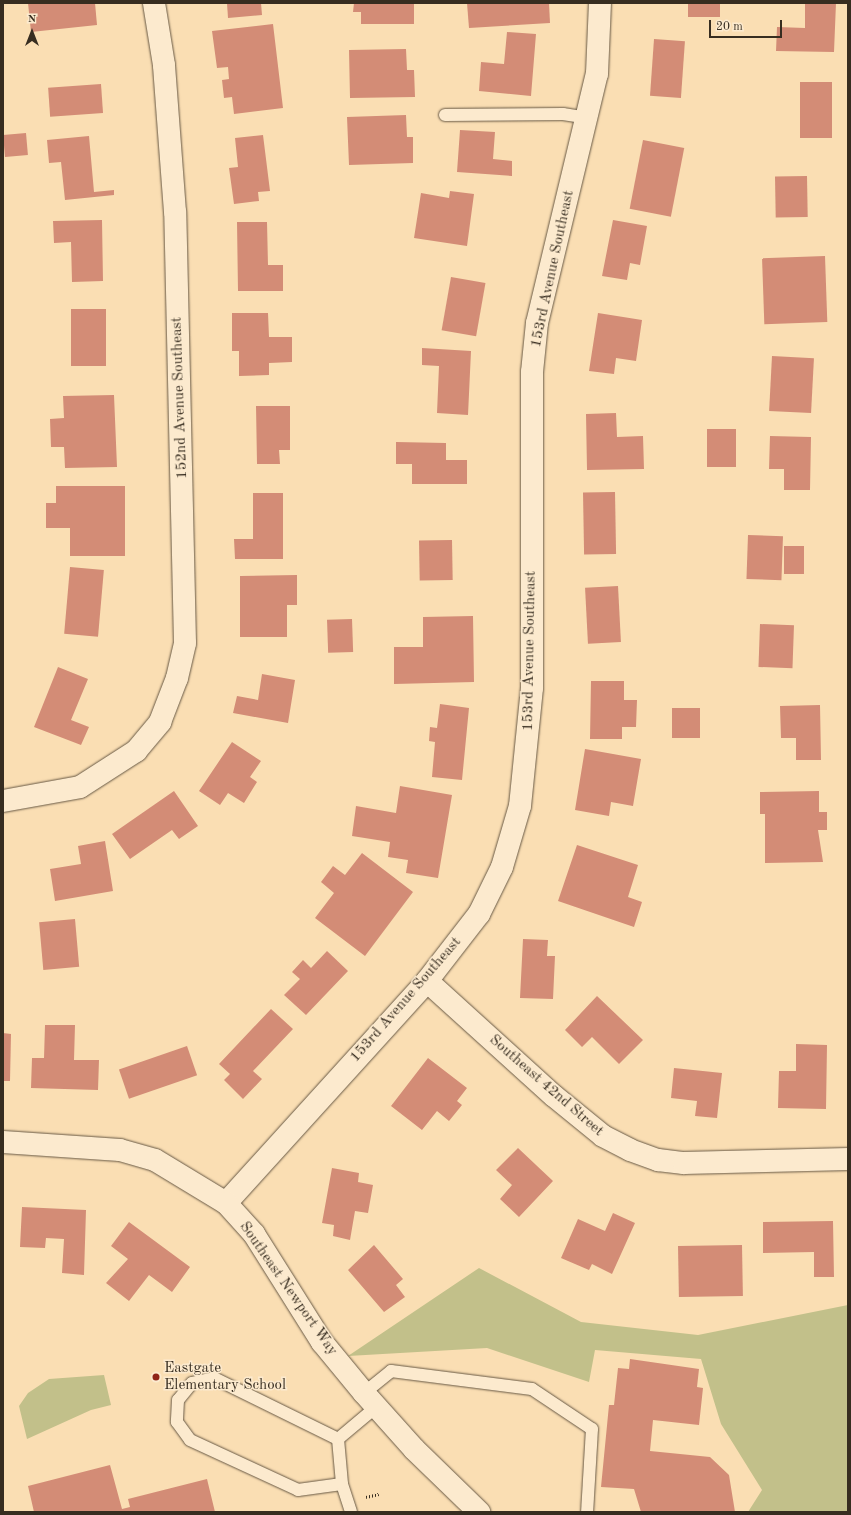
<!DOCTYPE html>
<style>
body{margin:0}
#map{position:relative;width:851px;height:1515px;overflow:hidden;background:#fadeb3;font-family:"Old Standard TT",serif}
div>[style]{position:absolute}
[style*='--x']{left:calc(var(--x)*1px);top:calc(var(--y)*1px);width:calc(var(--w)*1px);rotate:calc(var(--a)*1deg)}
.green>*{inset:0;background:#c2c08a}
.building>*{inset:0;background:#d38c76;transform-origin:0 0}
.path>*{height:2.5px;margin-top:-1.25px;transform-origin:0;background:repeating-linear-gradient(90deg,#372d20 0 1px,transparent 0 3px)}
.roads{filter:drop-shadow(0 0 1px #685945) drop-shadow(0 0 1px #685945)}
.service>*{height:12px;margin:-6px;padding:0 6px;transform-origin:6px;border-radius:6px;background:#fceace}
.minor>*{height:22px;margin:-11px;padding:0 11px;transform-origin:11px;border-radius:11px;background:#fceace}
.secondary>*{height:22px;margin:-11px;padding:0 11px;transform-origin:11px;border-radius:11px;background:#fceace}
.dots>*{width:11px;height:11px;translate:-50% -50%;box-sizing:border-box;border:2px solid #fceace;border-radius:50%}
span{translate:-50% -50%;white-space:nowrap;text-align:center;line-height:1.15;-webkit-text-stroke:3px #fceace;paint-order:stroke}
.street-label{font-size:15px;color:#372d20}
.poi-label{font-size:15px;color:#372d20}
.left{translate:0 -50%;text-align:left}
.frame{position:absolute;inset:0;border:4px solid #372d20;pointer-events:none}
.north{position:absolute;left:12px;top:12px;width:40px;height:40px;-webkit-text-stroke:3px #fceace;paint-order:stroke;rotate:0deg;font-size:11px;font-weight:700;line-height:16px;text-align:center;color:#372d20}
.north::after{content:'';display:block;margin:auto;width:14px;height:18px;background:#372d20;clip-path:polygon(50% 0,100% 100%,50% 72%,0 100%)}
.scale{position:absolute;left:709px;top:20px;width:73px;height:18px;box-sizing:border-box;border:2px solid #372d20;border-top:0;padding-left:5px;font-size:12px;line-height:14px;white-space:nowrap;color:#372d20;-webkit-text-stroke:3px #fceace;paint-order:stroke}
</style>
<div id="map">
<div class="green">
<div style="clip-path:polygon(479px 1268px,581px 1322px,698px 1335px,848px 1305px,848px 1512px,748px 1512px,762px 1490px,721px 1424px,701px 1359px,595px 1350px,589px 1382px,487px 1348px,348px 1356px)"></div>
<div style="clip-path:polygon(104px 1375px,111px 1405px,91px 1410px,27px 1439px,19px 1406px,28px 1393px,49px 1379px)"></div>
</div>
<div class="building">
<div style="clip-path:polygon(28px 3px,95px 3px,97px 25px,31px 32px)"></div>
<div style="clip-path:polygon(227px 3px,261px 3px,262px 15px,228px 18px)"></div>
<div style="clip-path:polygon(354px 3px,414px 3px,414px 24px,361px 24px,361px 12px,353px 12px)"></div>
<div style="clip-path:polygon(467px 3px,549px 3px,550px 23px,469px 28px)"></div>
<div style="left:688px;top:3px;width:32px;height:14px"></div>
<div style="clip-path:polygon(805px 3px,836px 3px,834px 52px,776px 51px,777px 27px,805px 28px)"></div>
<div style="clip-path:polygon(273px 24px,283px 108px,234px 114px,232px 97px,224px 98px,222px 80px,229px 79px,228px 67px,217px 68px,212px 31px)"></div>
<div style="clip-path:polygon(507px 32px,536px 34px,531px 96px,479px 91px,481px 62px,504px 64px)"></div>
<div style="left:654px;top:39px;width:31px;height:57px;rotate:4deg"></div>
<div style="clip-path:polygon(406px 49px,407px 70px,414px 70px,415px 97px,350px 98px,349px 50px)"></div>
<div style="left:800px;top:82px;width:32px;height:56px"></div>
<div style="left:101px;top:84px;width:29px;height:53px;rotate:86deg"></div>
<div style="clip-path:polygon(406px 115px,407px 137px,413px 137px,413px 163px,349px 165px,347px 117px)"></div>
<div style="clip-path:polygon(460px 130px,495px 132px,493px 159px,512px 161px,512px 176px,457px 172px)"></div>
<div style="left:26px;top:133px;width:22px;height:23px;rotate:85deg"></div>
<div style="clip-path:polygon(263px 135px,270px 191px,258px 192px,259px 201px,234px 204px,229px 168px,238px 167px,235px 138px)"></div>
<div style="clip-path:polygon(89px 136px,94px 192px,114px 190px,114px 195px,65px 200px,61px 162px,49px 163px,47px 140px)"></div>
<div style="left:643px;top:140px;width:42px;height:70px;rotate:11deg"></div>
<div style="left:807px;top:176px;width:41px;height:32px;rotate:89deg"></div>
<div style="clip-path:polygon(450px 191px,474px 194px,467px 246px,414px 238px,421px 193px,449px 198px)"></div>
<div style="clip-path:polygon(102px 220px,103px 281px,72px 282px,71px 242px,54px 243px,53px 221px)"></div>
<div style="clip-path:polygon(613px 220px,647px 226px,640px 265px,630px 263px,627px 280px,602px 276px)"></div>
<div style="clip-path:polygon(237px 222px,267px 222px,268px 265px,283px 265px,283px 291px,238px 291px)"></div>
<div style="left:825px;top:256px;width:66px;height:63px;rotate:88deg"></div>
<div style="left:451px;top:277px;width:35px;height:54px;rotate:10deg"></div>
<div style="left:71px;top:309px;width:35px;height:57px"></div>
<div style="clip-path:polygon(232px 313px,268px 313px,269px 337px,292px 337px,292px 362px,269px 363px,269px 375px,239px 376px,239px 351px,232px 351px)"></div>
<div style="clip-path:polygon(598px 313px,642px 320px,636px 361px,616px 358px,614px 374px,589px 371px)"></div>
<div style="clip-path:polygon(422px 348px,471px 351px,468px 415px,437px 413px,439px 366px,422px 365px)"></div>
<div style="left:772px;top:356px;width:42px;height:55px;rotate:3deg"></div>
<div style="clip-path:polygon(114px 395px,117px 467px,65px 468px,64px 447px,51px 447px,50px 419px,64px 418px,63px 396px)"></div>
<div style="clip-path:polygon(256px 406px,290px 406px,290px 450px,279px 450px,280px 464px,257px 464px)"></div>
<div style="clip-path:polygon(616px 413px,617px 437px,643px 436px,644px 469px,587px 470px,586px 414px)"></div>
<div style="left:707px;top:429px;width:29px;height:38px"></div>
<div style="clip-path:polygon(770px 436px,811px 437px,810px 490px,784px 490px,784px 469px,769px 469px)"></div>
<div style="clip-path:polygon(396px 442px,446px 443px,446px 460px,467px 460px,467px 484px,412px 484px,412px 464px,396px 464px)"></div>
<div style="clip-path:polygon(56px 486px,125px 486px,125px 556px,70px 556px,70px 528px,46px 528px,46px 503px,56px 503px)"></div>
<div style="left:615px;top:492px;width:62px;height:32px;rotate:89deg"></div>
<div style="clip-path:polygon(253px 493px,283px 493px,283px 559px,235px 559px,234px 539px,253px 539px)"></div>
<div style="left:748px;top:535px;width:35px;height:44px;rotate:2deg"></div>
<div style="left:452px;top:540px;width:40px;height:33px;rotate:89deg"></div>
<div style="left:804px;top:546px;width:28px;height:20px;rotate:90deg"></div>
<div style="left:70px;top:567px;width:34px;height:67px;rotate:5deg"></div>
<div style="clip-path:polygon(297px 575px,297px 605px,287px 605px,287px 637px,240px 637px,240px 576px)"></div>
<div style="left:618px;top:586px;width:56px;height:33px;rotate:87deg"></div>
<div style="clip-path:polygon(473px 616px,474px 682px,394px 684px,394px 647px,423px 647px,423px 617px)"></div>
<div style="left:352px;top:619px;width:33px;height:25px;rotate:88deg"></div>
<div style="left:760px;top:624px;width:34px;height:43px;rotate:2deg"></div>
<div style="clip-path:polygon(58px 667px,88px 679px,71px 720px,89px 727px,81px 745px,34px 727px)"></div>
<div style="clip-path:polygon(262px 674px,295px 680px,288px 723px,233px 713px,237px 696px,258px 700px)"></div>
<div style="clip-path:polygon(591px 681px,624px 681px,624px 700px,637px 700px,636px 727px,622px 727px,622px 739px,590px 739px)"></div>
<div style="clip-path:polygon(440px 704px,469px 708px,462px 780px,432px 777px,435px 742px,429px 741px,430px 727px,437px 728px)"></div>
<div style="clip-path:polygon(820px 705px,821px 760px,796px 760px,796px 738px,781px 738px,780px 706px)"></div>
<div style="left:672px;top:708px;width:28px;height:30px"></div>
<div style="clip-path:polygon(232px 742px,261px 761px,250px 777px,257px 782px,244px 803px,228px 793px,220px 805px,199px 791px)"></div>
<div style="clip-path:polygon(585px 749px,641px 759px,633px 806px,611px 802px,609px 816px,575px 810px)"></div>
<div style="clip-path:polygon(400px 786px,452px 795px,438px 878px,406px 873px,408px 860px,388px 857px,390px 842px,352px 836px,356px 806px,396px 813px)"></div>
<div style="clip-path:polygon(174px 791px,198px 826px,179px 839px,172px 830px,130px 859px,112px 834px)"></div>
<div style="clip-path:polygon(819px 791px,819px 812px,827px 812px,827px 830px,818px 830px,823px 862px,765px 863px,765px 814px,760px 814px,760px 792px)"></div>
<div style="clip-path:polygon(105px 841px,113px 891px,55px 901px,50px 869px,81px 864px,78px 846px)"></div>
<div style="clip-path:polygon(577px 845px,638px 865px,628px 897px,642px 902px,634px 927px,558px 901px)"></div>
<div style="clip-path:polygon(362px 853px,413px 892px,365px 956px,315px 918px,334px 893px,321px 882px,333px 866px,345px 875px)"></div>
<div style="left:75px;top:919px;width:48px;height:36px;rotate:85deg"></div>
<div style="clip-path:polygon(523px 939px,548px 940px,547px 956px,555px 956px,553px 999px,520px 998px)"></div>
<div style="clip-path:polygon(327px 951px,348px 971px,306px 1015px,284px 995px,300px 979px,292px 972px,303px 960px,311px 968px)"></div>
<div style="clip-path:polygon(597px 996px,643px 1040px,619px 1064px,592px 1037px,582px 1047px,565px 1030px)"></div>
<div style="clip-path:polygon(271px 1009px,293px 1029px,253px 1071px,262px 1079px,243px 1099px,224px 1080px,230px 1074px,219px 1064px)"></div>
<div style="clip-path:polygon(45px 1025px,75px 1025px,74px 1060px,99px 1060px,98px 1090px,31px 1088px,32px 1058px,44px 1058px)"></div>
<div style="clip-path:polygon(3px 1033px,11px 1034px,10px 1081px,3px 1081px)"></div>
<div style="clip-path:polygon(796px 1044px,827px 1045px,826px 1109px,778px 1108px,779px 1071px,796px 1071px)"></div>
<div style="left:187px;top:1046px;width:31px;height:72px;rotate:71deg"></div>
<div style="clip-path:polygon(428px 1058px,467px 1088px,457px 1101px,462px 1105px,449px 1121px,437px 1111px,422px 1130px,391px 1106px)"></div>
<div style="clip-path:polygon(674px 1068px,722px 1073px,717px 1118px,695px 1116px,697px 1101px,671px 1098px)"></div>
<div style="clip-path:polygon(518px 1148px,553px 1181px,519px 1217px,500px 1199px,512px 1185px,496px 1170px)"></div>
<div style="clip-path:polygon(332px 1168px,359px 1173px,358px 1182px,373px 1185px,368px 1213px,355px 1211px,350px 1240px,333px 1236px,334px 1225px,322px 1223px)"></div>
<div style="clip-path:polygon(22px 1207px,86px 1210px,84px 1275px,62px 1273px,64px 1239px,46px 1238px,45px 1248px,20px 1247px)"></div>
<div style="clip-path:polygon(613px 1213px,635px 1223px,612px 1274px,592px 1264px,589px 1270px,561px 1258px,578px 1219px,605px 1231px)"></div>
<div style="clip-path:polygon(833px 1221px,834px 1277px,814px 1277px,814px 1252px,763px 1253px,763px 1222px)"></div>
<div style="clip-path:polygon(129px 1222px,190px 1267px,172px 1292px,149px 1275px,129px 1301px,106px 1283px,128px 1259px,111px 1246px)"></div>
<div style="clip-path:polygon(374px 1245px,403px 1279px,396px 1285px,405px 1297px,384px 1312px,348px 1270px)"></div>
<div style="left:742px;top:1245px;width:51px;height:64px;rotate:89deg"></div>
<div style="clip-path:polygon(630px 1359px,699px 1369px,697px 1387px,703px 1388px,699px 1425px,653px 1420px,650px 1451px,710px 1457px,729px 1475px,735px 1512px,641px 1512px,634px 1489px,601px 1487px,609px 1405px,614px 1405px,618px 1368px,629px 1369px)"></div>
<div style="clip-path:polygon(110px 1465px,122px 1509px,130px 1507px,128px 1499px,207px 1479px,215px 1512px,34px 1512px,28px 1486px)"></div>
</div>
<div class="path">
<div style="--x:366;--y:1497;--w:13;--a:-13"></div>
</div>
<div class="roads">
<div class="service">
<div style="--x:445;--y:115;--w:118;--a:-0.5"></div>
<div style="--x:563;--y:114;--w:25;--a:9"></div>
<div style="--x:364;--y:1393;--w:35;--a:-39"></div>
<div style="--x:391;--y:1371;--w:142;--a:7.3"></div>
<div style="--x:532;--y:1389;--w:72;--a:33.7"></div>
<div style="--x:592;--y:1429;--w:83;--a:93.4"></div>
<div style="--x:338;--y:1439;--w:138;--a:-153.8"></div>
<div style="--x:214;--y:1378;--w:23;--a:167"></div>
<div style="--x:192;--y:1383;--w:22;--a:129"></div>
<div style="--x:178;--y:1400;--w:22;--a:93"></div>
<div style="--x:177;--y:1422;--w:22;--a:54"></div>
<div style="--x:190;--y:1440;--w:119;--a:24.8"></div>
<div style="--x:298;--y:1490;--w:44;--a:-7.8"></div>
<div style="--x:342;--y:1484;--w:29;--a:72"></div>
<div style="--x:338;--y:1439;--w:50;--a:-40.1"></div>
<div style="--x:338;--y:1439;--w:45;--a:84.9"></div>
</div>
<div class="minor">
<div style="--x:3;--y:801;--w:78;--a:-10.3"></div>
<div style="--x:80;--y:787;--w:67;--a:-32.7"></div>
<div style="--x:136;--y:751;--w:38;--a:-50"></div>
<div style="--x:160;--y:722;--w:47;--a:-68.9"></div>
<div style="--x:177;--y:678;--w:36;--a:-77"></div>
<div style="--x:185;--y:643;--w:431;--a:-91.3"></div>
<div style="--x:175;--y:212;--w:147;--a:-94.3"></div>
<div style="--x:164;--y:65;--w:63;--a:-99.2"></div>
<div style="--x:427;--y:981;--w:171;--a:42.2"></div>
<div style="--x:554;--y:1096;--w:63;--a:39.2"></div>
<div style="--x:603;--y:1136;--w:30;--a:27"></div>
<div style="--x:630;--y:1150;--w:30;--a:20"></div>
<div style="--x:658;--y:1160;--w:26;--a:7"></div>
<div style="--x:684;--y:1163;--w:164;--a:-1.4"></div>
<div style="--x:226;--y:1203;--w:299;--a:-47.8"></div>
<div style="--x:427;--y:981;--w:85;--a:-52.2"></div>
<div style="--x:479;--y:914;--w:52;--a:-63.9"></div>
<div style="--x:502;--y:867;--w:64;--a:-73.6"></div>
<div style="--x:520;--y:806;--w:119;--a:-84.2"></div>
<div style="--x:532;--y:688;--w:316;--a:-90"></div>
<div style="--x:532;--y:372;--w:49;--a:-84.2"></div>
<div style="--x:537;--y:323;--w:256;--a:-76.5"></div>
<div style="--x:597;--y:74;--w:71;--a:-87.6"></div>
</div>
<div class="secondary">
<div style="--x:3;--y:1142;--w:117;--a:3.9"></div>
<div style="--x:120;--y:1150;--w:36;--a:16"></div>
<div style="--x:155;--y:1160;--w:83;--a:31.2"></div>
<div style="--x:226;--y:1203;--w:42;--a:47.9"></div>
<div style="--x:254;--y:1234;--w:128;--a:57.8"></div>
<div style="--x:322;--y:1342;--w:66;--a:50.5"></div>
<div style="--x:364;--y:1393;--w:75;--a:48.2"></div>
<div style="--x:414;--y:1449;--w:91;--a:44.1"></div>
</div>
</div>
<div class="dots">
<div style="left:156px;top:1377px;background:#8f2418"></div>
</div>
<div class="street-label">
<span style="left:553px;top:269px;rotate:-78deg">153rd Avenue Southeast</span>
<span style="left:180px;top:398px;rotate:-92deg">152nd Avenue Southeast</span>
<span style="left:530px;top:651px;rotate:-89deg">153rd Avenue Southeast</span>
<span style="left:406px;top:1000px;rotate:-49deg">153rd Avenue Southeast</span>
<span style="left:546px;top:1086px;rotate:41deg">Southeast 42nd Street</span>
<span style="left:288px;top:1289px;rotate:55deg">Southeast Newport Way</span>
</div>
<div class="poi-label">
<span class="left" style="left:164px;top:1377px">Eastgate<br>Elementary School</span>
</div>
<div class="frame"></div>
<div class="north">N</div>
<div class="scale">20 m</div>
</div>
